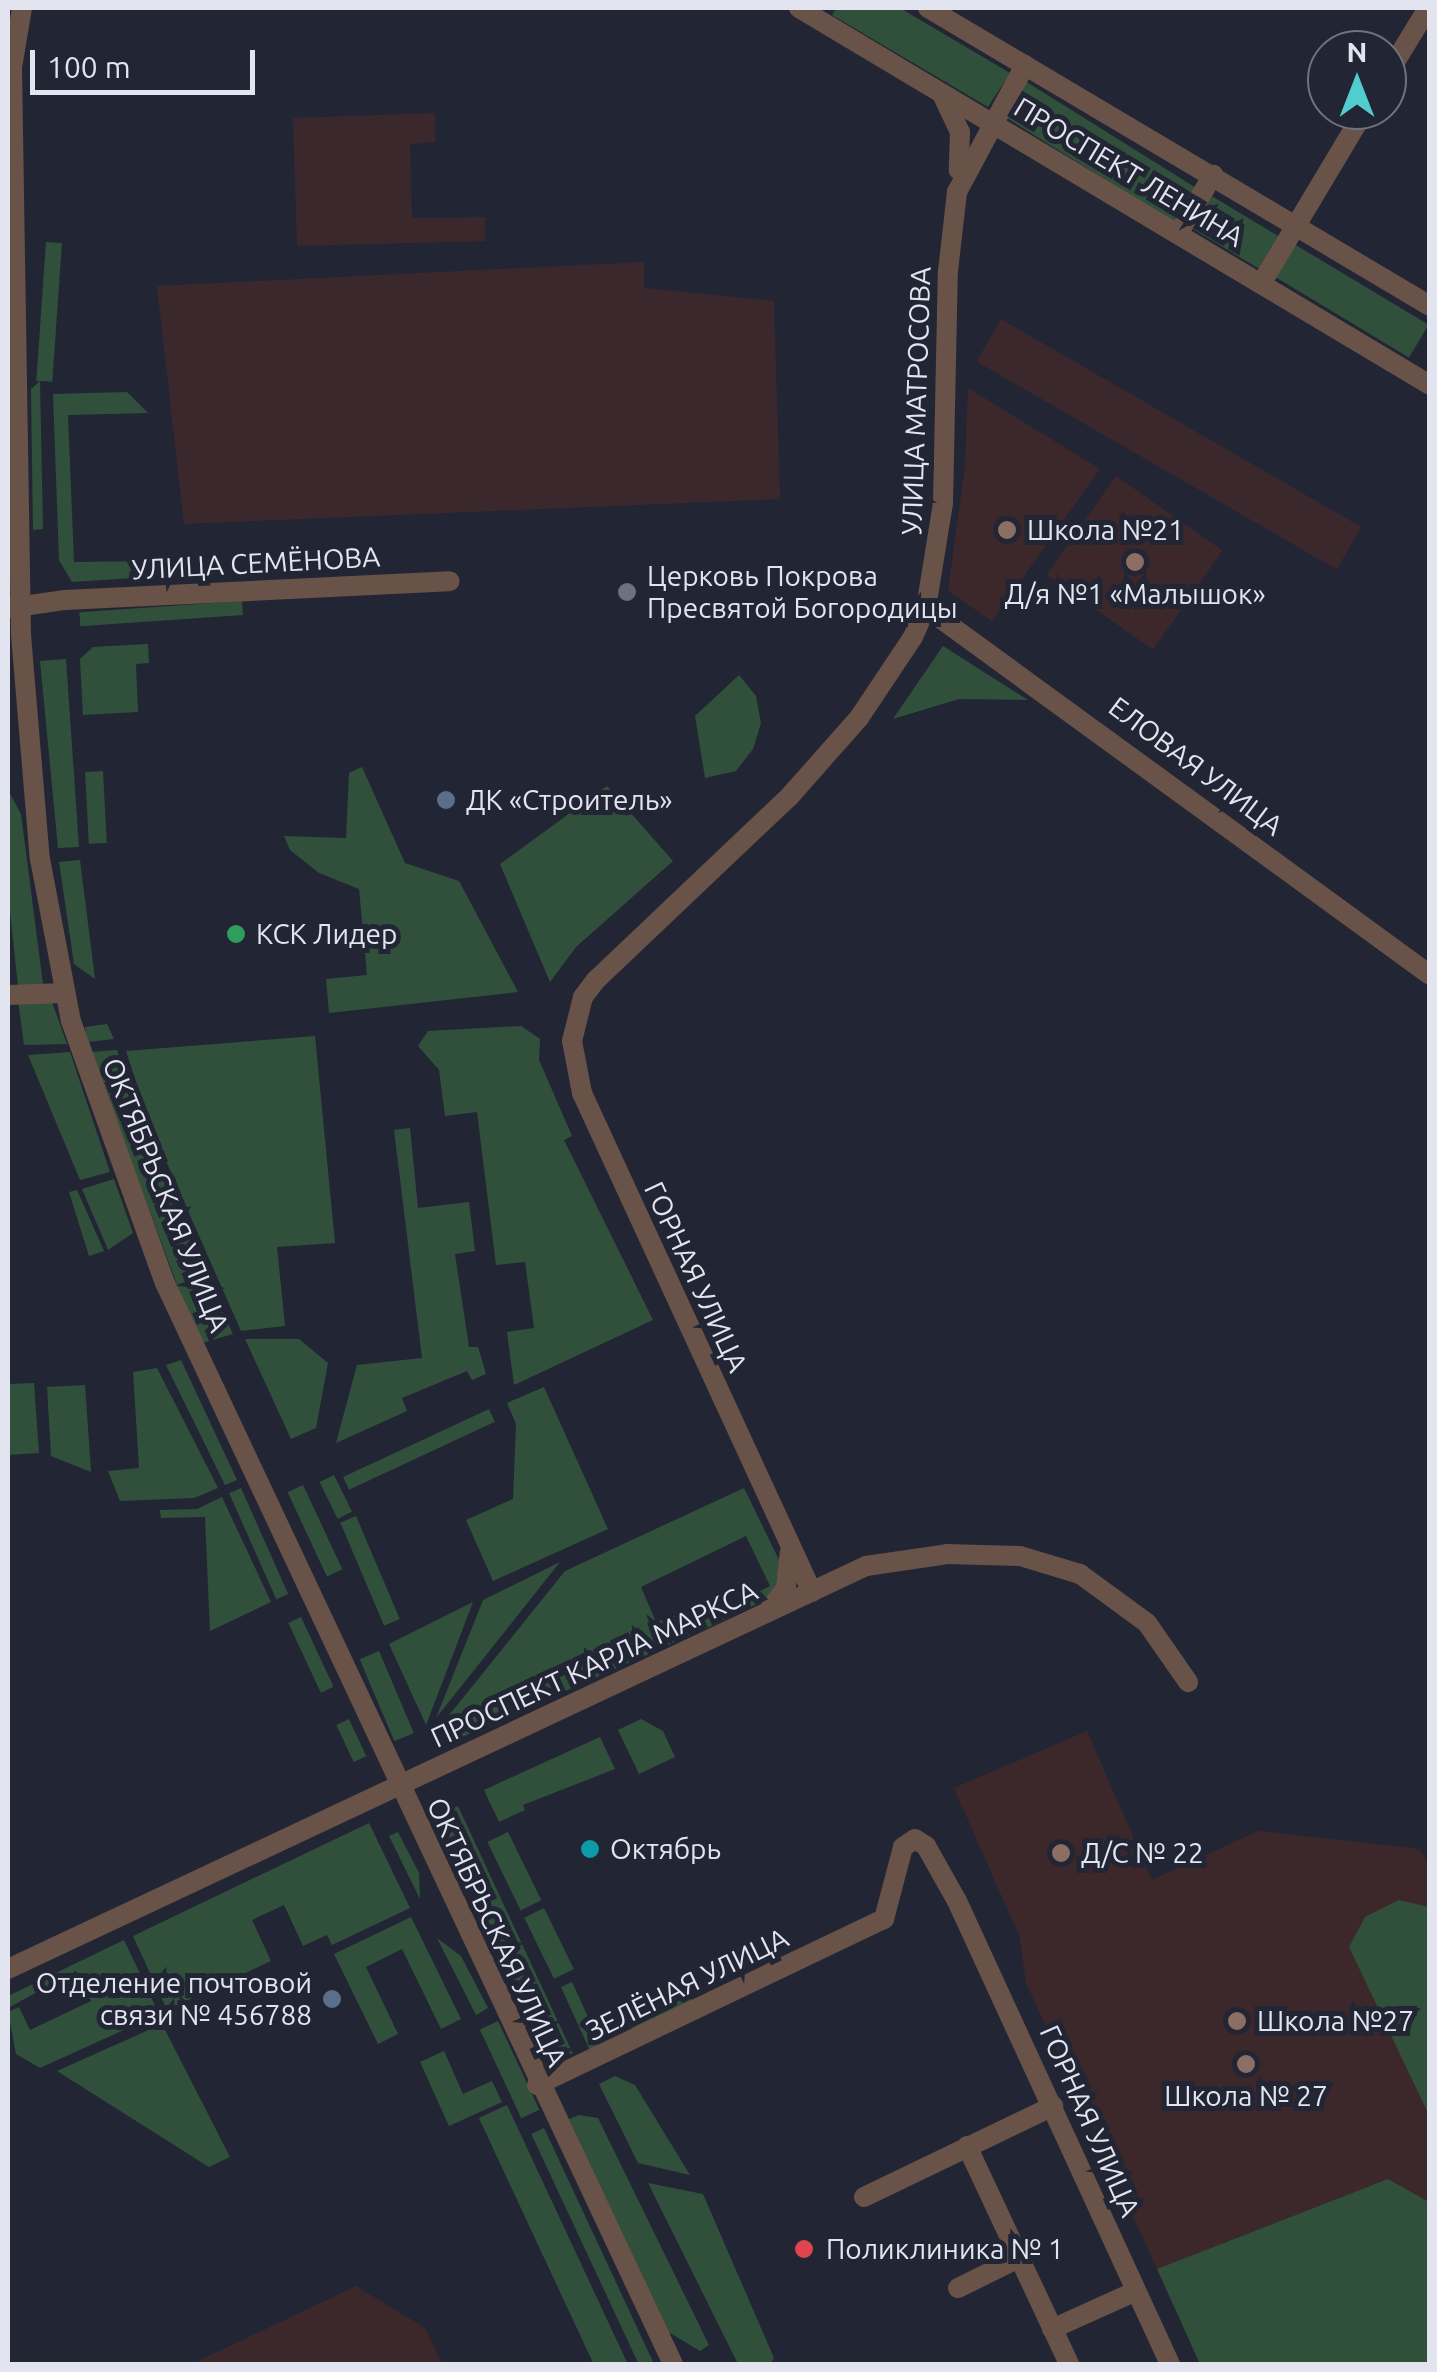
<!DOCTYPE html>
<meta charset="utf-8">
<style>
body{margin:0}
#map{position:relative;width:1437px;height:2372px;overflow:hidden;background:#222634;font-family:Ubuntu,sans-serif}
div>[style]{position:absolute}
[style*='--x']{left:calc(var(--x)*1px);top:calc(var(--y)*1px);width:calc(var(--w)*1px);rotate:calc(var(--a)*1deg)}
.industrial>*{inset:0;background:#3b282d;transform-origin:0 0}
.education>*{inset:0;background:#3c282a;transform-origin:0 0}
.green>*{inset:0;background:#30503b;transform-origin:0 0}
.minor>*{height:20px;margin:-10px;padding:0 10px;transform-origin:10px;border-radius:10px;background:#695248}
.dots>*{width:28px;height:28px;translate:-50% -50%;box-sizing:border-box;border:5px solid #222634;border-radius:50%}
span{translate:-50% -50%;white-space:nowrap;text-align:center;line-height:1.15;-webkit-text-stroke:10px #222634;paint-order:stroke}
.street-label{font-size:28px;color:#e2e5ef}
.poi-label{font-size:28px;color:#e2e5ef}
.left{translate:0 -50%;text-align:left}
.right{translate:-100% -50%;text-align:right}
.frame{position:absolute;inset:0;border:10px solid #e2e5ef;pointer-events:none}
.north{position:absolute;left:1307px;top:30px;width:100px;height:100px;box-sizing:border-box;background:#222634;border:2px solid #6f727f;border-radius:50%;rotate:0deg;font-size:28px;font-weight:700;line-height:40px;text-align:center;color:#e2e5ef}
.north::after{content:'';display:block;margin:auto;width:35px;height:45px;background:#52cdce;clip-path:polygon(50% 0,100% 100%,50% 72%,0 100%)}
.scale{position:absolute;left:30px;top:50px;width:225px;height:45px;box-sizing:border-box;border:5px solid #e2e5ef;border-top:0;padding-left:12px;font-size:30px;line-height:35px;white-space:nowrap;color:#e2e5ef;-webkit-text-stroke:8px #222634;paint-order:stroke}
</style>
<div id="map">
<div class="industrial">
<div style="clip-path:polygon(435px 113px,435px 142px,410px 144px,412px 218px,485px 217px,485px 241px,297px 246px,293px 118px)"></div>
<div style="clip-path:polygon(644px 262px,644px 288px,774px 301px,780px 499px,184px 524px,157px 286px)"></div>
<div style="left:1001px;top:319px;width:416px;height:49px;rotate:30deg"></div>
</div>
<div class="education">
<div style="clip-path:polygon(968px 388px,1100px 469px,992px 621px,948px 591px,965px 466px)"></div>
<div style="left:1116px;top:476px;width:130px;height:121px;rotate:35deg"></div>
<div style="clip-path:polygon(1087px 1731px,1152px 1880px,1258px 1831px,1420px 1849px,1430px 1868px,1429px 2202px,1388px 2179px,1157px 2269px,1026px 1983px,1020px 1938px,954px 1788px)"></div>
<div style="clip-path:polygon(356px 2286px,425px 2328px,442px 2364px,192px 2364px)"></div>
</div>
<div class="green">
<div style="clip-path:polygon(836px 8px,900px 8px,1010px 73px,988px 107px,832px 15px)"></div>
<div style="left:1025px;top:81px;width:201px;height:41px;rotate:32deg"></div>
<div style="left:1210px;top:195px;width:80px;height:38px;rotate:31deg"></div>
<div style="left:46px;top:242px;width:16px;height:139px;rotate:4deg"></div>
<div style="left:1294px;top:244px;width:157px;height:38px;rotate:31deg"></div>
<div style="clip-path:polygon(40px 381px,43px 529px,33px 530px,31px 389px)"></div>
<div style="clip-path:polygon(127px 392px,148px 413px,68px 415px,74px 562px,153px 561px,162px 565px,163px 576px,72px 582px,59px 560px,53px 394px)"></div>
<div style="left:242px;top:601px;width:14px;height:163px;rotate:86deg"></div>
<div style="clip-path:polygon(148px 644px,149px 663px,136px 664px,138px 712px,83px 715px,80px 659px,93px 647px)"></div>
<div style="clip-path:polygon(943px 646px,1028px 700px,959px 699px,893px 719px)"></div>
<div style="clip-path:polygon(66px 659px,79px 847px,58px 848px,40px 661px)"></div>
<div style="clip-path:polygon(739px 675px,756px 696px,761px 723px,753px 749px,736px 771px,705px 778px,695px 716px)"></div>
<div style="clip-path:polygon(362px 767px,405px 863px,459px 881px,518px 992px,329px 1013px,326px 979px,367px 975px,359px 889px,319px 873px,290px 850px,284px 836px,346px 838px,349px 773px)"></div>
<div style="left:103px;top:771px;width:72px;height:18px;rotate:87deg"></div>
<div style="clip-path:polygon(607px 786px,673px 861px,576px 947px,550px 982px,500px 864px)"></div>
<div style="clip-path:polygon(8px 790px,21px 814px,43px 984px,18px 986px,8px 893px)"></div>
<div style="clip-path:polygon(80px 860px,95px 979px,74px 964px,59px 862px)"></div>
<div style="clip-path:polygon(51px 999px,67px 1044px,24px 1045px,18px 1000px)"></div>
<div style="clip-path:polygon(107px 1024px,114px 1039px,87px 1042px,85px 1027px)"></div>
<div style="clip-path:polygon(521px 1026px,540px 1039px,539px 1060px,572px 1136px,564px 1140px,653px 1320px,514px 1385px,507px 1332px,534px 1328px,525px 1262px,496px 1265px,477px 1112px,445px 1116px,439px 1070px,418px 1046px,428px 1031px)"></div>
<div style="clip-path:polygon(315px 1036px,335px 1243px,277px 1247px,285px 1326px,241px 1331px,151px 1127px,126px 1051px)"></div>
<div style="clip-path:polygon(117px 1050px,142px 1131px,233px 1334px,199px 1344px,91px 1052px)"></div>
<div style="clip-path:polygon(70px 1052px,110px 1172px,80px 1180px,28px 1055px)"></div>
<div style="clip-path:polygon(410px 1128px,418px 1208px,469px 1202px,475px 1251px,455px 1254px,469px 1347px,478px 1347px,486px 1374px,472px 1380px,467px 1371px,402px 1398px,407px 1411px,336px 1443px,357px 1365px,422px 1358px,394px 1130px)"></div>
<div style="clip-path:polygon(114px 1179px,133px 1233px,108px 1250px,82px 1189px)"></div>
<div style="clip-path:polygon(77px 1190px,104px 1251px,89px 1256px,69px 1192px)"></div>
<div style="clip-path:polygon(245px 1339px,299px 1339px,328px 1363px,316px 1428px,291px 1439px)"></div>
<div style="clip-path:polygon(181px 1360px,237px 1480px,225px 1485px,166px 1365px)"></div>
<div style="clip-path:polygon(157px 1368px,218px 1488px,194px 1498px,120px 1501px,108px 1471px,139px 1468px,133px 1372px)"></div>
<div style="clip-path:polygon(34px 1383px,39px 1453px,8px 1455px,8px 1384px)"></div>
<div style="clip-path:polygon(85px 1385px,91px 1471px,91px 1472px,51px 1456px,47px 1387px)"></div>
<div style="clip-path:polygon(544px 1387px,608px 1529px,493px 1581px,466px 1520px,513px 1499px,516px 1424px,507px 1403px)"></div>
<div style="left:489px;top:1409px;width:14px;height:161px;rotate:65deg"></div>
<div style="left:334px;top:1475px;width:41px;height:16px;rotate:64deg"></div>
<div style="left:303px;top:1485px;width:93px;height:17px;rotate:65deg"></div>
<div style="left:241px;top:1488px;width:116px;height:13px;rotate:66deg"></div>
<div style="clip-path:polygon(744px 1488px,780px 1562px,780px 1581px,765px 1600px,701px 1631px,697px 1623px,770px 1586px,746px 1536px,641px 1587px,656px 1622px,680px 1614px,689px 1636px,440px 1747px,434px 1734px,565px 1571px)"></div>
<div style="clip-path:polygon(222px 1497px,271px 1602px,210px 1631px,205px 1517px,161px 1518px,160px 1510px,197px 1509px)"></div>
<div style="left:356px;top:1516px;width:112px;height:17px;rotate:67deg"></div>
<div style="clip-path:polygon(560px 1562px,436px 1718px,483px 1600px)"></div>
<div style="clip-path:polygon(473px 1602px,426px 1725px,389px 1644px)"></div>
<div style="left:301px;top:1617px;width:77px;height:14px;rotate:65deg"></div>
<div style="left:379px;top:1651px;width:89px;height:21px;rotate:67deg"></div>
<div style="left:349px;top:1719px;width:41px;height:14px;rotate:65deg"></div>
<div style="clip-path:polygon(641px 1719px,663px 1731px,675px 1757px,639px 1774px,618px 1730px)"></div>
<div style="clip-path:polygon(600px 1737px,615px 1769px,523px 1805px,525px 1810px,499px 1822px,484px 1790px)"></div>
<div style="clip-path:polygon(458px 1806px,573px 2054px,550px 2054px,436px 1816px)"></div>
<div style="clip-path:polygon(369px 1823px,410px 1908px,332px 1945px,327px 1935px,303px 1946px,284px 1905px,252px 1920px,271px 1961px,167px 2010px,133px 1936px)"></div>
<div style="clip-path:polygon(398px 1832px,419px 1873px,420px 1899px,389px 1836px)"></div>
<div style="left:508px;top:1832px;width:76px;height:23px;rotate:64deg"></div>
<div style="clip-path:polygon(1399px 1900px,1429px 1907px,1429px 2115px,1349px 1947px,1365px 1917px)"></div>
<div style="left:544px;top:1908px;width:68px;height:22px;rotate:64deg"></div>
<div style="clip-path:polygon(411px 1917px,461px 2019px,441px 2029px,402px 1949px,366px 1967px,398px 2034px,378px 2044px,334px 1954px)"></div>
<div style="clip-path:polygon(437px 1938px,461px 1956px,488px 2008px,476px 2015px)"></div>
<div style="clip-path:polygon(124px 1940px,159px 2014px,40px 2068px,16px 2054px,8px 2012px,19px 2007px,30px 2030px,91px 2001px,76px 1971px,8px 2008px,8px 1996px)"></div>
<div style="clip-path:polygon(572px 1982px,595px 2032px,606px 2028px,609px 2035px,590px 2051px,561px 1987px)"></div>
<div style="clip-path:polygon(690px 1996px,694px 2005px,634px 2032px,620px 2010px,638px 2002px,645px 2016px)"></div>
<div style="left:498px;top:2021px;width:98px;height:20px;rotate:65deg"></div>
<div style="clip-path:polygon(162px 2024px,230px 2157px,209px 2167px,57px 2071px)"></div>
<div style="clip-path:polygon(444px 2051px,463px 2094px,492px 2081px,502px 2102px,449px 2126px,420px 2062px)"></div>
<div style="clip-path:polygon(615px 2076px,635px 2085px,690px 2175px,638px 2163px,599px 2084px)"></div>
<div style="left:507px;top:2105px;width:286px;height:31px;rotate:65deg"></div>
<div style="clip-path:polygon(579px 2115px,598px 2118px,709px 2345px,700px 2351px,665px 2330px,569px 2119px)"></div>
<div style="left:544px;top:2128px;width:260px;height:14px;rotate:65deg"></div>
<div style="clip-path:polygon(1388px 2179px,1429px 2202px,1429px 2364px,1200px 2364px,1157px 2269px)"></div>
<div style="clip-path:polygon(648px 2183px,703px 2194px,774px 2358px,770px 2364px,738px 2364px)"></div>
</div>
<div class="minor">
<div style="--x:22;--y:8;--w:61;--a:99.5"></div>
<div style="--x:12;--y:68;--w:567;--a:89.09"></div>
<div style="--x:21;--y:635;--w:225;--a:85.2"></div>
<div style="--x:40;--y:859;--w:165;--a:79.2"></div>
<div style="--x:71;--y:1021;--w:278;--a:70.3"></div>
<div style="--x:165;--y:1283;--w:1194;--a:64.83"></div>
<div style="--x:799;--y:8;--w:735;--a:30.86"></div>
<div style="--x:928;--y:8;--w:584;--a:30.69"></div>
<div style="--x:1387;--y:75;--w:79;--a:-58.5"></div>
<div style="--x:942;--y:94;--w:42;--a:64.7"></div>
<div style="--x:960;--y:132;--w:38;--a:92"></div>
<div style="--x:1178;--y:234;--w:69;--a:-59.3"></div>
<div style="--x:1261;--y:284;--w:203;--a:-59.1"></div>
<div style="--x:9;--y:608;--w:57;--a:-8.1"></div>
<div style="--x:65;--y:600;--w:385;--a:-2.8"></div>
<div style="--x:926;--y:608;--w:623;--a:36.06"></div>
<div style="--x:8;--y:995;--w:56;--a:-2"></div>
<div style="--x:812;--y:1592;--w:549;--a:-114.75"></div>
<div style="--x:582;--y:1093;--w:53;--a:-100.9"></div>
<div style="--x:572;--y:1041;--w:45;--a:-76"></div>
<div style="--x:583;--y:997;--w:21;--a:-53"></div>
<div style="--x:596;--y:980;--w:266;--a:-43.5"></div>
<div style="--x:789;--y:797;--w:106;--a:-48.5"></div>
<div style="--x:859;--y:718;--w:97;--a:-56.3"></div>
<div style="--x:913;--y:637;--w:32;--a:-66"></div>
<div style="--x:926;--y:608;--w:106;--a:-80.8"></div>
<div style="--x:943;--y:503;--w:232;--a:-88.8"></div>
<div style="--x:948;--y:271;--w:80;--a:-83.5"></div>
<div style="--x:957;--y:192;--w:144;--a:-61.8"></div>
<div style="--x:769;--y:1610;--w:28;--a:-52"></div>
<div style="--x:786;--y:1588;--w:36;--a:-84"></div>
<div style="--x:8;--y:1969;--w:948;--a:-25.16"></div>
<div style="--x:866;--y:1566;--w:82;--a:-8.4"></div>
<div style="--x:947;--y:1554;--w:73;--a:1.6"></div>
<div style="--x:1020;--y:1556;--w:63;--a:16.7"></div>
<div style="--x:1080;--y:1574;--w:83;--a:36.2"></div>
<div style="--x:1147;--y:1623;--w:72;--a:55.2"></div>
<div style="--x:537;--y:2085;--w:385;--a:-25.6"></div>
<div style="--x:884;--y:1919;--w:74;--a:-75.2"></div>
<div style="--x:903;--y:1847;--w:14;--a:-34"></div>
<div style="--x:915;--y:1839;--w:13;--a:32"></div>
<div style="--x:926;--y:1846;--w:63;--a:60.6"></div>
<div style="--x:957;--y:1901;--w:510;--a:65.3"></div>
<div style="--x:967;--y:2146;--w:241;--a:64.9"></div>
<div style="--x:864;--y:2197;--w:210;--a:-25.7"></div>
<div style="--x:958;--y:2288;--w:68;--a:-26.2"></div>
<div style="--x:1052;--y:2329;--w:92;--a:-24.3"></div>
</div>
<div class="dots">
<div style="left:1007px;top:530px;background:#8d6e63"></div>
<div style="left:1135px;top:562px;background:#8d6e63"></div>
<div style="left:627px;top:592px;background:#6b7280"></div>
<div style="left:446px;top:800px;background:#5c6f8a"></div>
<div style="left:236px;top:934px;background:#2e9e5b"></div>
<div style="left:590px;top:1849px;background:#0f9aa8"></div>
<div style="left:1061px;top:1853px;background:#8d6e63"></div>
<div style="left:332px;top:1999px;background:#5c6f8a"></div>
<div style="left:1237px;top:2021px;background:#8d6e63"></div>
<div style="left:1246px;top:2064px;background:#8d6e63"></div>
<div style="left:804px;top:2249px;background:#e0444e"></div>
</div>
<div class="street-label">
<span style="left:1129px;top:172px;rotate:31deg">ПРОСПЕКТ ЛЕНИНА</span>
<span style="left:916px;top:401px;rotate:-88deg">УЛИЦА МАТРОСОВА</span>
<span style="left:256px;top:563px;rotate:-3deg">УЛИЦА СЕМЁНОВА</span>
<span style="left:1196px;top:766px;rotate:37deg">ЕЛОВАЯ УЛИЦА</span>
<span style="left:166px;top:1195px;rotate:68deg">ОКТЯБРЬСКАЯ УЛИЦА</span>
<span style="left:696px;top:1277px;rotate:65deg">ГОРНАЯ УЛИЦА</span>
<span style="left:594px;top:1664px;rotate:-25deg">ПРОСПЕКТ КАРЛА МАРКСА</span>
<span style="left:497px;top:1932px;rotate:65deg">ОКТЯБРЬСКАЯ УЛИЦА</span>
<span style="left:687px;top:1984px;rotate:-26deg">ЗЕЛЁНАЯ УЛИЦА</span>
<span style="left:1090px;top:2121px;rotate:66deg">ГОРНАЯ УЛИЦА</span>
</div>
<div class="poi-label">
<span class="left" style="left:1027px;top:530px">Школа №21</span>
<span class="left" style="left:647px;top:592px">Церковь Покрова<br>Пресвятой Богородицы</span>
<span style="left:1135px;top:594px">Д/я №1 «Малышок»</span>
<span class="left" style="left:466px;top:800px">ДК «Строитель»</span>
<span class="left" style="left:256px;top:934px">КСК Лидер</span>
<span class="left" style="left:610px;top:1849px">Октябрь</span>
<span class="left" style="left:1081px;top:1853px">Д/С № 22</span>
<span class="right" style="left:312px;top:1999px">Отделение почтовой<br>связи № 456788</span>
<span class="left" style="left:1257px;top:2021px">Школа №27</span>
<span style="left:1246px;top:2096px">Школа № 27</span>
<span class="left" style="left:826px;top:2249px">Поликлиника № 1</span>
</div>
<div class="frame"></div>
<div class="north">N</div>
<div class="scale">100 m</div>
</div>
